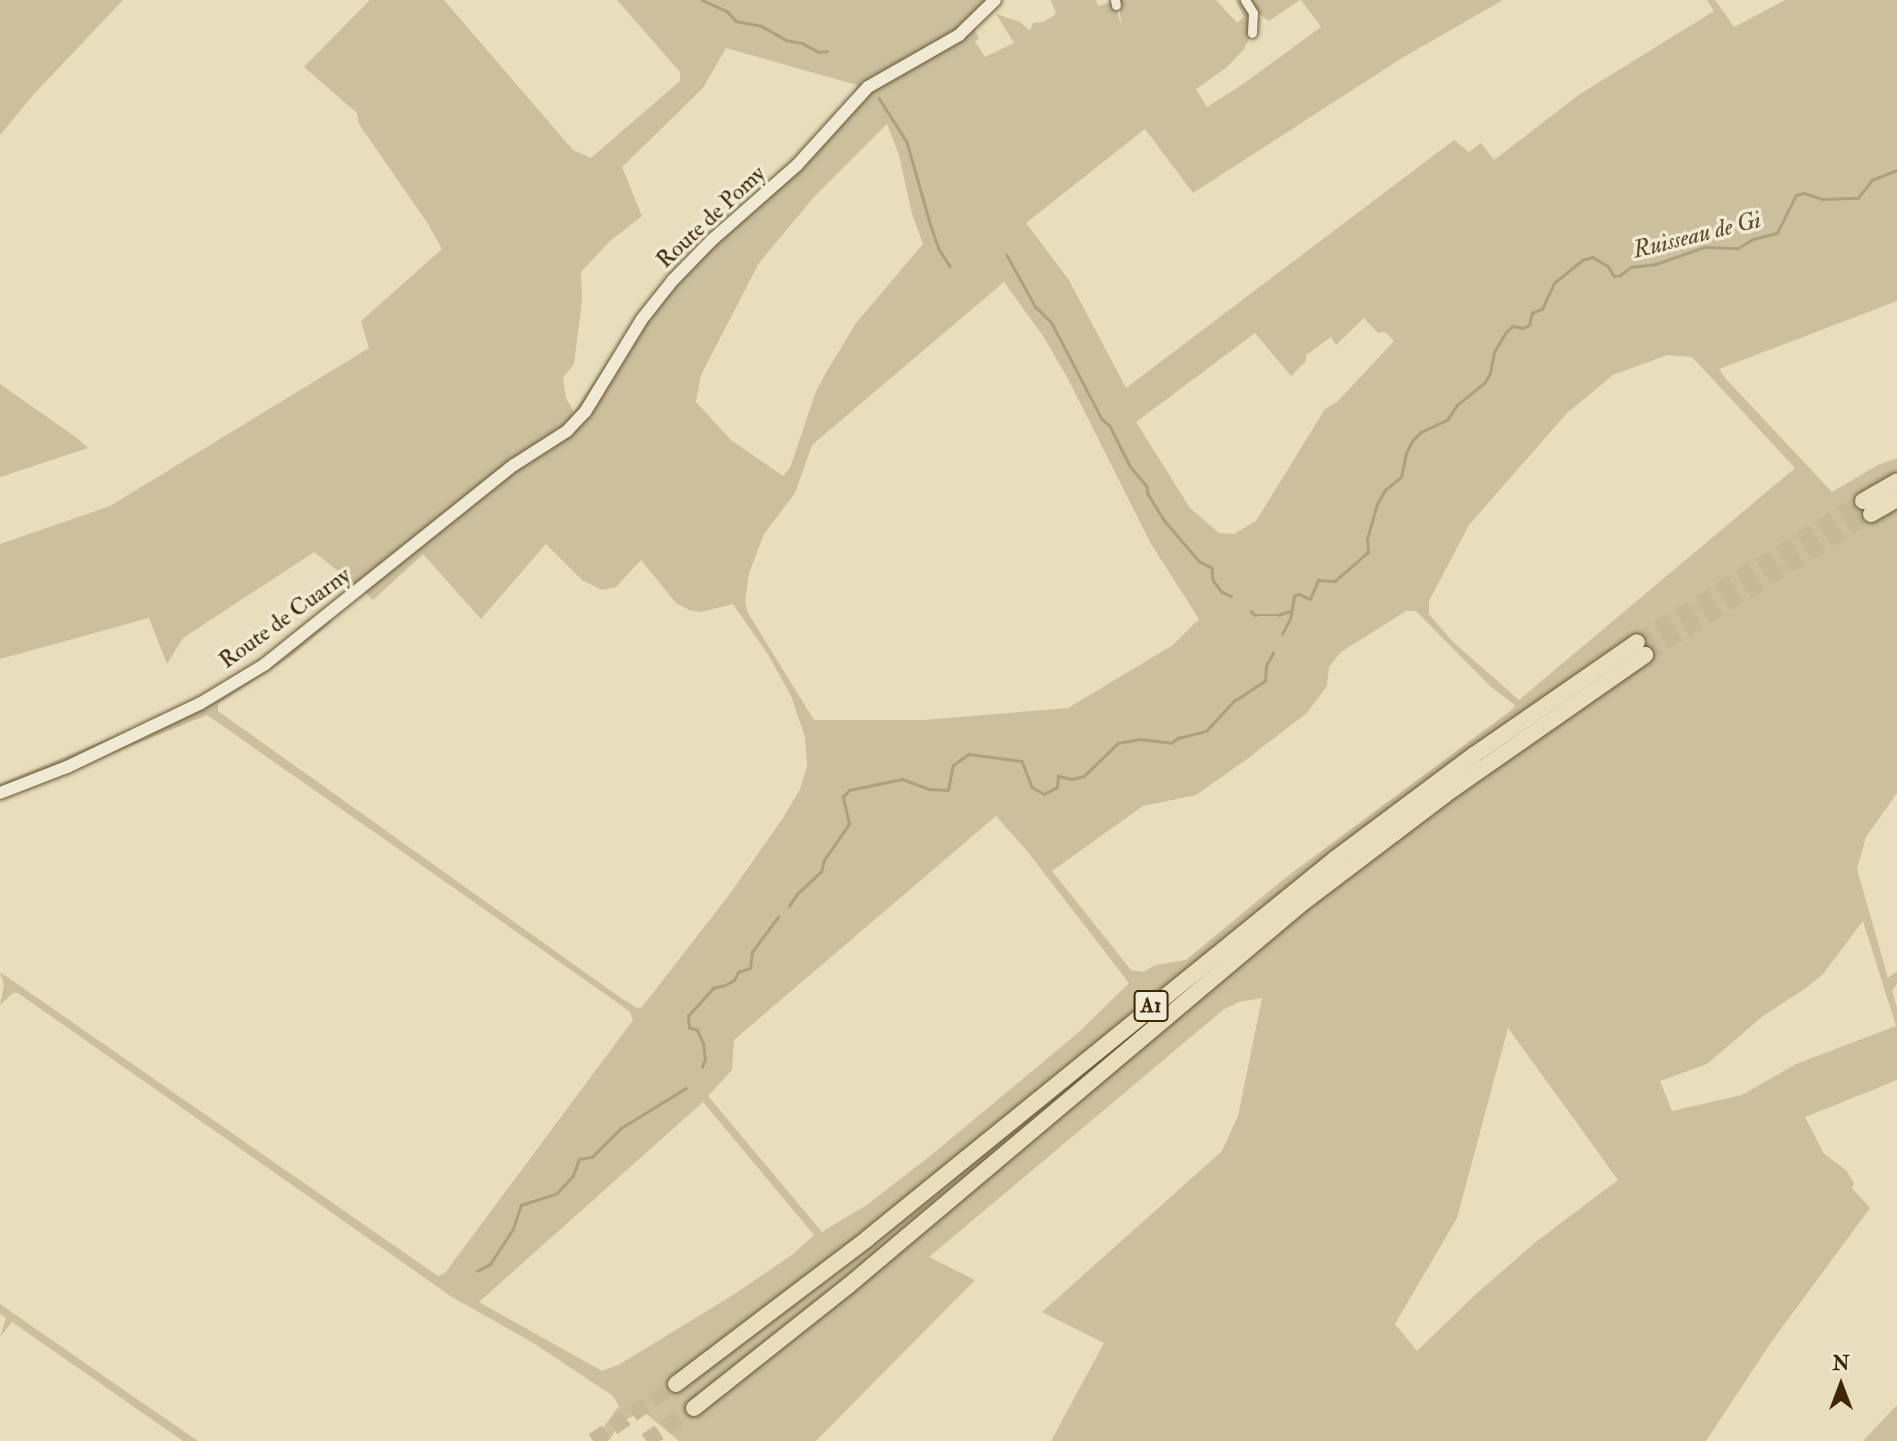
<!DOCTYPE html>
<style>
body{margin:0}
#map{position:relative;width:1897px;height:1441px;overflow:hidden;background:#e8debd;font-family:"IM FELL Double Pica",serif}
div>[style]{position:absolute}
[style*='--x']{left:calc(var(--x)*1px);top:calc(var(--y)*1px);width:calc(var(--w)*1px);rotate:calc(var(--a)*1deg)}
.green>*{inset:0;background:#cbbf9e}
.stream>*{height:2.5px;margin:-1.25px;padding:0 1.25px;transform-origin:1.25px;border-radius:1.25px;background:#aea07e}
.highway-tunnel>*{height:16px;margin-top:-8px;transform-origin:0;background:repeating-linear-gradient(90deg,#c6b998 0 16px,transparent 0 24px)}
.roads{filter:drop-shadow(0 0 2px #685533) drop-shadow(0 0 2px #685533)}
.street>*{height:9px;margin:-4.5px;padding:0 4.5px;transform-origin:4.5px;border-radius:4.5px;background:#f0ead4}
.secondary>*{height:12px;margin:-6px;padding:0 6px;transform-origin:6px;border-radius:6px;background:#f0ead4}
.highway>*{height:16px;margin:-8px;padding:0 8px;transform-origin:8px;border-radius:8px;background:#e8debd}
span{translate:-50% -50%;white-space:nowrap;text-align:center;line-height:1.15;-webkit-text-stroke:7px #f0ead4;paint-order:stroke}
.shield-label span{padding:2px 5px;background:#f0ead4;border:2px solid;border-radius:5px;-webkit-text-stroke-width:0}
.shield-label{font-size:21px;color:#3e2705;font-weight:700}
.street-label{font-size:23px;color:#3e2705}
.water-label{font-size:24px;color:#604b29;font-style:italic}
.north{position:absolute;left:1806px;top:1350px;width:70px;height:70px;-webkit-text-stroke:5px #f0ead4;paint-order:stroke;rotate:0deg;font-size:19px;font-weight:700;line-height:28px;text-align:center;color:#3e2705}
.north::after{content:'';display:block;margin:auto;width:24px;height:32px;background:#3e2705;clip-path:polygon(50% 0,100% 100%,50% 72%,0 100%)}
</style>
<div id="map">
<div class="green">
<div style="clip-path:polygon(0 0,123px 0,34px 94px,0 135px)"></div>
<div style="clip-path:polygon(evenodd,370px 0,444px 0,573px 150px,591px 158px,680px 81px,680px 72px,617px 0,995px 0,972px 26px,979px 38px,975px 42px,985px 57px,1014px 43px,996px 14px,1020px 22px,1030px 31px,1033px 23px,1043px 22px,1056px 14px,1051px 0,1096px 0,1098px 6px,1112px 2px,1116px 5px,1122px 30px,1118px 0,1216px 0,1237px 23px,1244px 17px,1235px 0,1245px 0,1253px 13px,1252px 33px,1244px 49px,1227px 67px,1196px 89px,1207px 107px,1243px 84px,1321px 27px,1301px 0,1503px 0,1402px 58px,1193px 193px,1145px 129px,1026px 223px,1069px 280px,1126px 388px,1454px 140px,1469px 152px,1481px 143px,1494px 160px,1580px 94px,1714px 11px,1707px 0,1715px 0,1734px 27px,1785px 0,1897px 0,1897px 301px,1719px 369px,1726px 379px,1832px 492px,1878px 465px,1897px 458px,1897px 793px,1866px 837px,1857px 869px,1888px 978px,1897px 971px,1897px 984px,1892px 991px,1897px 1007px,1897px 1080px,1805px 1117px,1824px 1154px,1846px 1170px,1854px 1183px,1852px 1188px,1870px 1208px,1772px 1341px,1706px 1441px,1051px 1441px,1104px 1343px,1042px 1312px,1222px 1151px,1238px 1116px,1262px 998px,1239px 1002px,1223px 1010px,929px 1257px,975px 1280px,816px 1441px,679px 1441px,643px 1411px,623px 1421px,608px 1441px,593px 1441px,619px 1406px,613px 1396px,535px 1344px,452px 1297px,18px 993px,13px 993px,0 1005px,4px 985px,0 972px,438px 1276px,445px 1273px,633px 1020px,630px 1012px,608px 996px,207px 715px,0 799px,0 784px,189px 705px,262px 662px,357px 586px,314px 552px,183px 638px,167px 664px,149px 618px,0 659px,0 544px,110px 506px,369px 348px,361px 321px,442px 249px,428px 224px,359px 124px,357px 113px,304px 67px,370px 0,726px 48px,857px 85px,854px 94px,804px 149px,682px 263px,631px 326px,574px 412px,566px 398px,563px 378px,574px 364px,582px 301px,581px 272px,610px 241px,642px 216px,622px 167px,703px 88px,726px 48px,370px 0,887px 124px,899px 155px,912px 214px,923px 244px,856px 323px,827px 371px,816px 391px,790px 468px,783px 476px,731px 440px,696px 402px,701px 375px,759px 263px,814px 197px,887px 124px,370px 0,1004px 282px,1043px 336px,1067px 377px,1151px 544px,1199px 619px,1173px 645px,1068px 708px,924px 720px,814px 720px,748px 613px,745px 602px,749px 573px,764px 534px,795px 493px,812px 445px,1004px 282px,370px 0,1364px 318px,1378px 333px,1385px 332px,1394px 341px,1338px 401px,1325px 409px,1256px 521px,1234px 534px,1219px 533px,1190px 508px,1136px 422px,1255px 333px,1291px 376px,1306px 361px,1306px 355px,1331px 337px,1336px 345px,1364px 318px,370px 0,1667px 355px,1692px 357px,1795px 468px,1519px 700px,1452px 641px,1429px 614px,1429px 601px,1469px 525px,1567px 413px,1613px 375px,1667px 355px,370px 0,546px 544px,582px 580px,602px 590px,616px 587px,641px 560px,676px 603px,689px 610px,701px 612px,733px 604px,769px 656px,791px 696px,805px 737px,807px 766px,800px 789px,783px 818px,729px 895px,642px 1007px,637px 1008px,621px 998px,218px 711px,218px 704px,290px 657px,332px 622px,328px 618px,362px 589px,373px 600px,423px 554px,481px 619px,546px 544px,370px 0,1406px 611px,1416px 611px,1491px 687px,1515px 705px,1513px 709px,1285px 878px,1186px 960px,1155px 965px,1143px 972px,1131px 970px,1052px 871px,1143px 806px,1196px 795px,1243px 762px,1307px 713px,1327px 686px,1329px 667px,1341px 652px,1406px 611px,370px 0,996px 816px,1027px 851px,1129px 983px,1079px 1032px,930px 1156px,868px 1204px,822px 1232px,708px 1096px,732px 1070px,734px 1040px,996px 816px,370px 0,1863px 921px,1896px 1026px,1796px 1064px,1742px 1095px,1672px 1111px,1660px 1081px,1707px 1064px,1763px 1016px,1806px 988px,1823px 974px,1863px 921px,370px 0,1508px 1028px,1618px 1180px,1537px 1241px,1476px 1294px,1417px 1351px,1395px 1324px,1457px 1218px,1508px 1028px,370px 0,703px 1102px,814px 1235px,792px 1255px,733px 1295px,620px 1364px,602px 1371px,479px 1302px,703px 1102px)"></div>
<div style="clip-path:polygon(1248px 0,1300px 0,1269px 21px,1255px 11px)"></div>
<div style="clip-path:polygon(0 384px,77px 438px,88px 448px,0 477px)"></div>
<div style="clip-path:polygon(0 1304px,108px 1379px,198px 1441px,183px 1441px,12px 1322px,0 1337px,6px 1318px,0 1314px)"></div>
<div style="clip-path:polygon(1897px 1405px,1897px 1441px,1863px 1441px)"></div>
</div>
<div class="stream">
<div style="--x:702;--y:0;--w:27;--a:24"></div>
<div style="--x:727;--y:11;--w:13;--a:48"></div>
<div style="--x:736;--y:21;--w:26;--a:11"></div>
<div style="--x:762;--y:26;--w:28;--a:30"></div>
<div style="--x:786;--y:40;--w:16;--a:11"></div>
<div style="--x:802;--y:43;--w:19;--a:28"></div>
<div style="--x:819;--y:52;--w:8;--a:-7"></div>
<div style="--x:879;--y:98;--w:52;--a:57.5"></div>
<div style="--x:907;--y:142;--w:87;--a:74.1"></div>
<div style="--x:931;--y:226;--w:24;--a:71"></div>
<div style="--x:939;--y:249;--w:20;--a:57"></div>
<div style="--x:1007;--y:255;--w:58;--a:61.2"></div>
<div style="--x:1035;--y:306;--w:24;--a:45"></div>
<div style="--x:1052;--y:323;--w:108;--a:62.5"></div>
<div style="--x:1102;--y:419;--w:11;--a:41"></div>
<div style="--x:1110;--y:426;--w:45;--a:63.4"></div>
<div style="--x:1130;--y:466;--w:26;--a:50"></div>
<div style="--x:1147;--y:486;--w:8;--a:83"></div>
<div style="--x:1148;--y:494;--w:32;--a:58"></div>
<div style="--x:1165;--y:521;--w:52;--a:49.6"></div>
<div style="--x:1199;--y:561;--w:15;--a:28"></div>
<div style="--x:1212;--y:568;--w:12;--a:85"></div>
<div style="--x:1213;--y:580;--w:15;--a:53"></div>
<div style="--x:1222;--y:592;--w:10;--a:24"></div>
<div style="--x:1251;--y:611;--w:6;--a:45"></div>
<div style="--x:1255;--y:615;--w:23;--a:0"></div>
<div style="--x:1278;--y:615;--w:13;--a:-18"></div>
<div style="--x:1282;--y:634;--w:17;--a:-62"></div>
<div style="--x:1290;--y:619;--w:23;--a:-80"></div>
<div style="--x:1294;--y:596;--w:5;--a:-22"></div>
<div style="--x:1299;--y:594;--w:12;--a:24"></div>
<div style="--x:1310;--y:599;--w:21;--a:-67"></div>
<div style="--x:1318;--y:580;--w:17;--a:3"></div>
<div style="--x:1335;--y:581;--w:44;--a:-41.3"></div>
<div style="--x:1368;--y:552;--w:13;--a:-94"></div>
<div style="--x:1367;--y:539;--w:36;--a:-74"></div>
<div style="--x:1377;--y:504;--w:16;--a:-60"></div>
<div style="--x:1385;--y:490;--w:21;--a:-39"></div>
<div style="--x:1401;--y:477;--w:25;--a:-78"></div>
<div style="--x:1406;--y:453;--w:13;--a:-63"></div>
<div style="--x:1412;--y:441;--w:13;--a:-45"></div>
<div style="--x:1421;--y:432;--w:29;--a:-25"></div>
<div style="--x:1447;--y:420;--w:18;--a:-56"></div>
<div style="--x:1457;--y:405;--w:36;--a:-39"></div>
<div style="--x:1485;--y:382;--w:10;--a:-61"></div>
<div style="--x:1490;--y:373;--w:21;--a:-79"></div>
<div style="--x:1494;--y:352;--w:23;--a:-59"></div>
<div style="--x:1506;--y:332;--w:9;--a:-41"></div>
<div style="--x:1513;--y:326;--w:10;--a:11"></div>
<div style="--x:1523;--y:328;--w:7;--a:-27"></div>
<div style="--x:1529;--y:325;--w:12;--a:-76"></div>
<div style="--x:1532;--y:313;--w:11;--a:-22"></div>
<div style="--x:1542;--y:309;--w:29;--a:-65"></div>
<div style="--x:1554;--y:283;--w:36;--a:-39"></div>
<div style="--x:1582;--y:260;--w:11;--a:-15"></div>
<div style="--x:1593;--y:257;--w:17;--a:31"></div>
<div style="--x:1608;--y:266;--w:12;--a:59"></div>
<div style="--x:1614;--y:276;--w:5;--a:0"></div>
<div style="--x:1619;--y:276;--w:15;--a:-37"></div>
<div style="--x:1631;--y:267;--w:25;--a:-7"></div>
<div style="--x:1656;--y:264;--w:51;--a:-19.5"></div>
<div style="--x:1704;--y:247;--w:34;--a:2"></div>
<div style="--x:1738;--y:248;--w:17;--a:-31"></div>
<div style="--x:1753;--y:239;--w:25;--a:-14"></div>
<div style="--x:1777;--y:233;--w:42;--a:-63.4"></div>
<div style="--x:1796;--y:195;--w:8;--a:-14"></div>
<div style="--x:1804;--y:193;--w:20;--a:18"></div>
<div style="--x:1823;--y:199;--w:35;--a:-2"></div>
<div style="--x:1858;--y:198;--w:23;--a:-52"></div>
<div style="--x:1872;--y:180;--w:27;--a:-22"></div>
<div style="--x:789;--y:906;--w:14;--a:-56"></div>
<div style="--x:797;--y:894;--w:33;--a:-43"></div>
<div style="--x:821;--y:872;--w:12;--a:-76"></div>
<div style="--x:824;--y:860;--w:44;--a:-55.2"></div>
<div style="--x:849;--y:824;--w:28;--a:-103"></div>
<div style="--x:843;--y:797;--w:9;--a:-49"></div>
<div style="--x:849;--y:790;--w:54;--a:-11.7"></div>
<div style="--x:902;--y:779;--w:29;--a:20"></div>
<div style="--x:929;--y:789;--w:19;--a:3"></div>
<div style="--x:948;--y:790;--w:25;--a:-79"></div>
<div style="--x:953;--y:765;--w:19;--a:-35"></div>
<div style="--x:969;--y:754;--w:53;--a:7.5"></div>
<div style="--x:1022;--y:761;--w:28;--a:69"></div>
<div style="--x:1032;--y:787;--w:14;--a:30"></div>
<div style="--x:1044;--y:794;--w:15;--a:-28"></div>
<div style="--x:1057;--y:787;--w:11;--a:-85"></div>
<div style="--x:1058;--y:776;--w:14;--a:12"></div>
<div style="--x:1072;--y:779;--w:12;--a:-14"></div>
<div style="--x:1084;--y:776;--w:47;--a:-44.1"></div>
<div style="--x:1118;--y:743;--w:22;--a:-10"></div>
<div style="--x:1140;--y:739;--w:31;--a:7"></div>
<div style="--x:1171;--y:743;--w:9;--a:-36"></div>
<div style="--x:1178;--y:738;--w:29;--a:-14"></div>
<div style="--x:1206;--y:731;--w:41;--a:-47"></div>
<div style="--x:1234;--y:701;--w:37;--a:-33"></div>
<div style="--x:1265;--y:681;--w:15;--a:-86"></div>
<div style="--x:1266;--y:666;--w:15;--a:-62"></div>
<div style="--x:702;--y:1067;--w:9;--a:-69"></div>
<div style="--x:705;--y:1059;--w:15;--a:-98"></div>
<div style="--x:703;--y:1044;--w:15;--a:-113"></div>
<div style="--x:697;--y:1030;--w:8;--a:-166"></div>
<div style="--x:689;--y:1028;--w:12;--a:-95"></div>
<div style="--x:688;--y:1016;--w:38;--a:-48"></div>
<div style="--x:713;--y:988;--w:12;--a:-14"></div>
<div style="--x:725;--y:985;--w:10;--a:-29"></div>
<div style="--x:734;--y:980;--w:9;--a:-63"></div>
<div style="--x:738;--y:972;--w:13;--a:-18"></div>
<div style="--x:750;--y:968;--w:16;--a:-83"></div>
<div style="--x:752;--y:952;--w:44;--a:-53.4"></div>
<div style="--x:477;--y:1271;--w:15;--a:-28"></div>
<div style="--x:490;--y:1264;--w:42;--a:-56.7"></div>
<div style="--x:513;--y:1229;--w:25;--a:-72"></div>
<div style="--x:521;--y:1205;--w:38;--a:-18"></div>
<div style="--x:557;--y:1193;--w:23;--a:-47"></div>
<div style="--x:573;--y:1176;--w:18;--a:-71"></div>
<div style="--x:579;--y:1159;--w:13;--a:-9"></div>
<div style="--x:592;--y:1157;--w:41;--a:-45"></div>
<div style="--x:621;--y:1128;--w:76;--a:-31.6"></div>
</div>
<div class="highway-tunnel">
<div style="--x:1637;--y:642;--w:266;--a:-32"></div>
<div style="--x:1645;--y:655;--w:266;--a:-32"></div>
<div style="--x:593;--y:1441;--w:101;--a:-34.5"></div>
<div style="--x:646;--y:1441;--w:58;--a:-34.5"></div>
</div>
<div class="roads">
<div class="street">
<div style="--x:1115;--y:0;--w:5;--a:79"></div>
<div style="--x:1245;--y:0;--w:15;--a:58"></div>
<div style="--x:1253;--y:13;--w:20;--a:93"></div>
</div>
<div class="secondary">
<div style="--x:0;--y:793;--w:72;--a:-21.2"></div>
<div style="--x:67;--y:767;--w:148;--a:-25.5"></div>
<div style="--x:201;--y:703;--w:74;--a:-31.1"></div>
<div style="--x:264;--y:665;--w:320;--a:-38.7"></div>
<div style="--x:514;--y:465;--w:63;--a:-32.7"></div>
<div style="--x:567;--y:431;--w:26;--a:-47"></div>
<div style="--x:585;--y:412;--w:109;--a:-58.5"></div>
<div style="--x:642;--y:319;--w:50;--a:-51.5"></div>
<div style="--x:673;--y:280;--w:56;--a:-45.7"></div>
<div style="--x:712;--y:240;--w:113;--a:-41.4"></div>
<div style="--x:797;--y:165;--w:105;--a:-47.7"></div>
<div style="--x:868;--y:87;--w:105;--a:-29.7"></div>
<div style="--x:959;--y:35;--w:50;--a:-44.2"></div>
</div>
<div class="highway">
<div style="--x:1863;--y:501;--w:39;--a:-30"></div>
<div style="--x:1871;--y:514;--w:30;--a:-30"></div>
<div style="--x:676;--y:1384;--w:241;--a:-37.2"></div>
<div style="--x:868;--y:1238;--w:601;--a:-39.06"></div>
<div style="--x:1335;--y:859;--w:174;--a:-36.8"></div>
<div style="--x:1474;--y:755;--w:198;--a:-34.7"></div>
<div style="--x:694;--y:1408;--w:196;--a:-38.4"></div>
<div style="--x:848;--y:1286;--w:591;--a:-40.13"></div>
<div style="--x:1300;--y:905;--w:183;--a:-37.2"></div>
<div style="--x:1446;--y:794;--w:243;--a:-34.9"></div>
</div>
</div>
<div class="shield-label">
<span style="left:1151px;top:1006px">A1</span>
</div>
<div class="street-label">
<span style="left:711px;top:217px;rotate:-43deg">Route de Pomy</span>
<span style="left:285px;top:618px;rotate:-36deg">Route de Cuarny</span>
</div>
<div class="water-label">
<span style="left:1697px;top:235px;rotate:-14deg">Ruisseau de Gi</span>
</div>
<div class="north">N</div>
</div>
